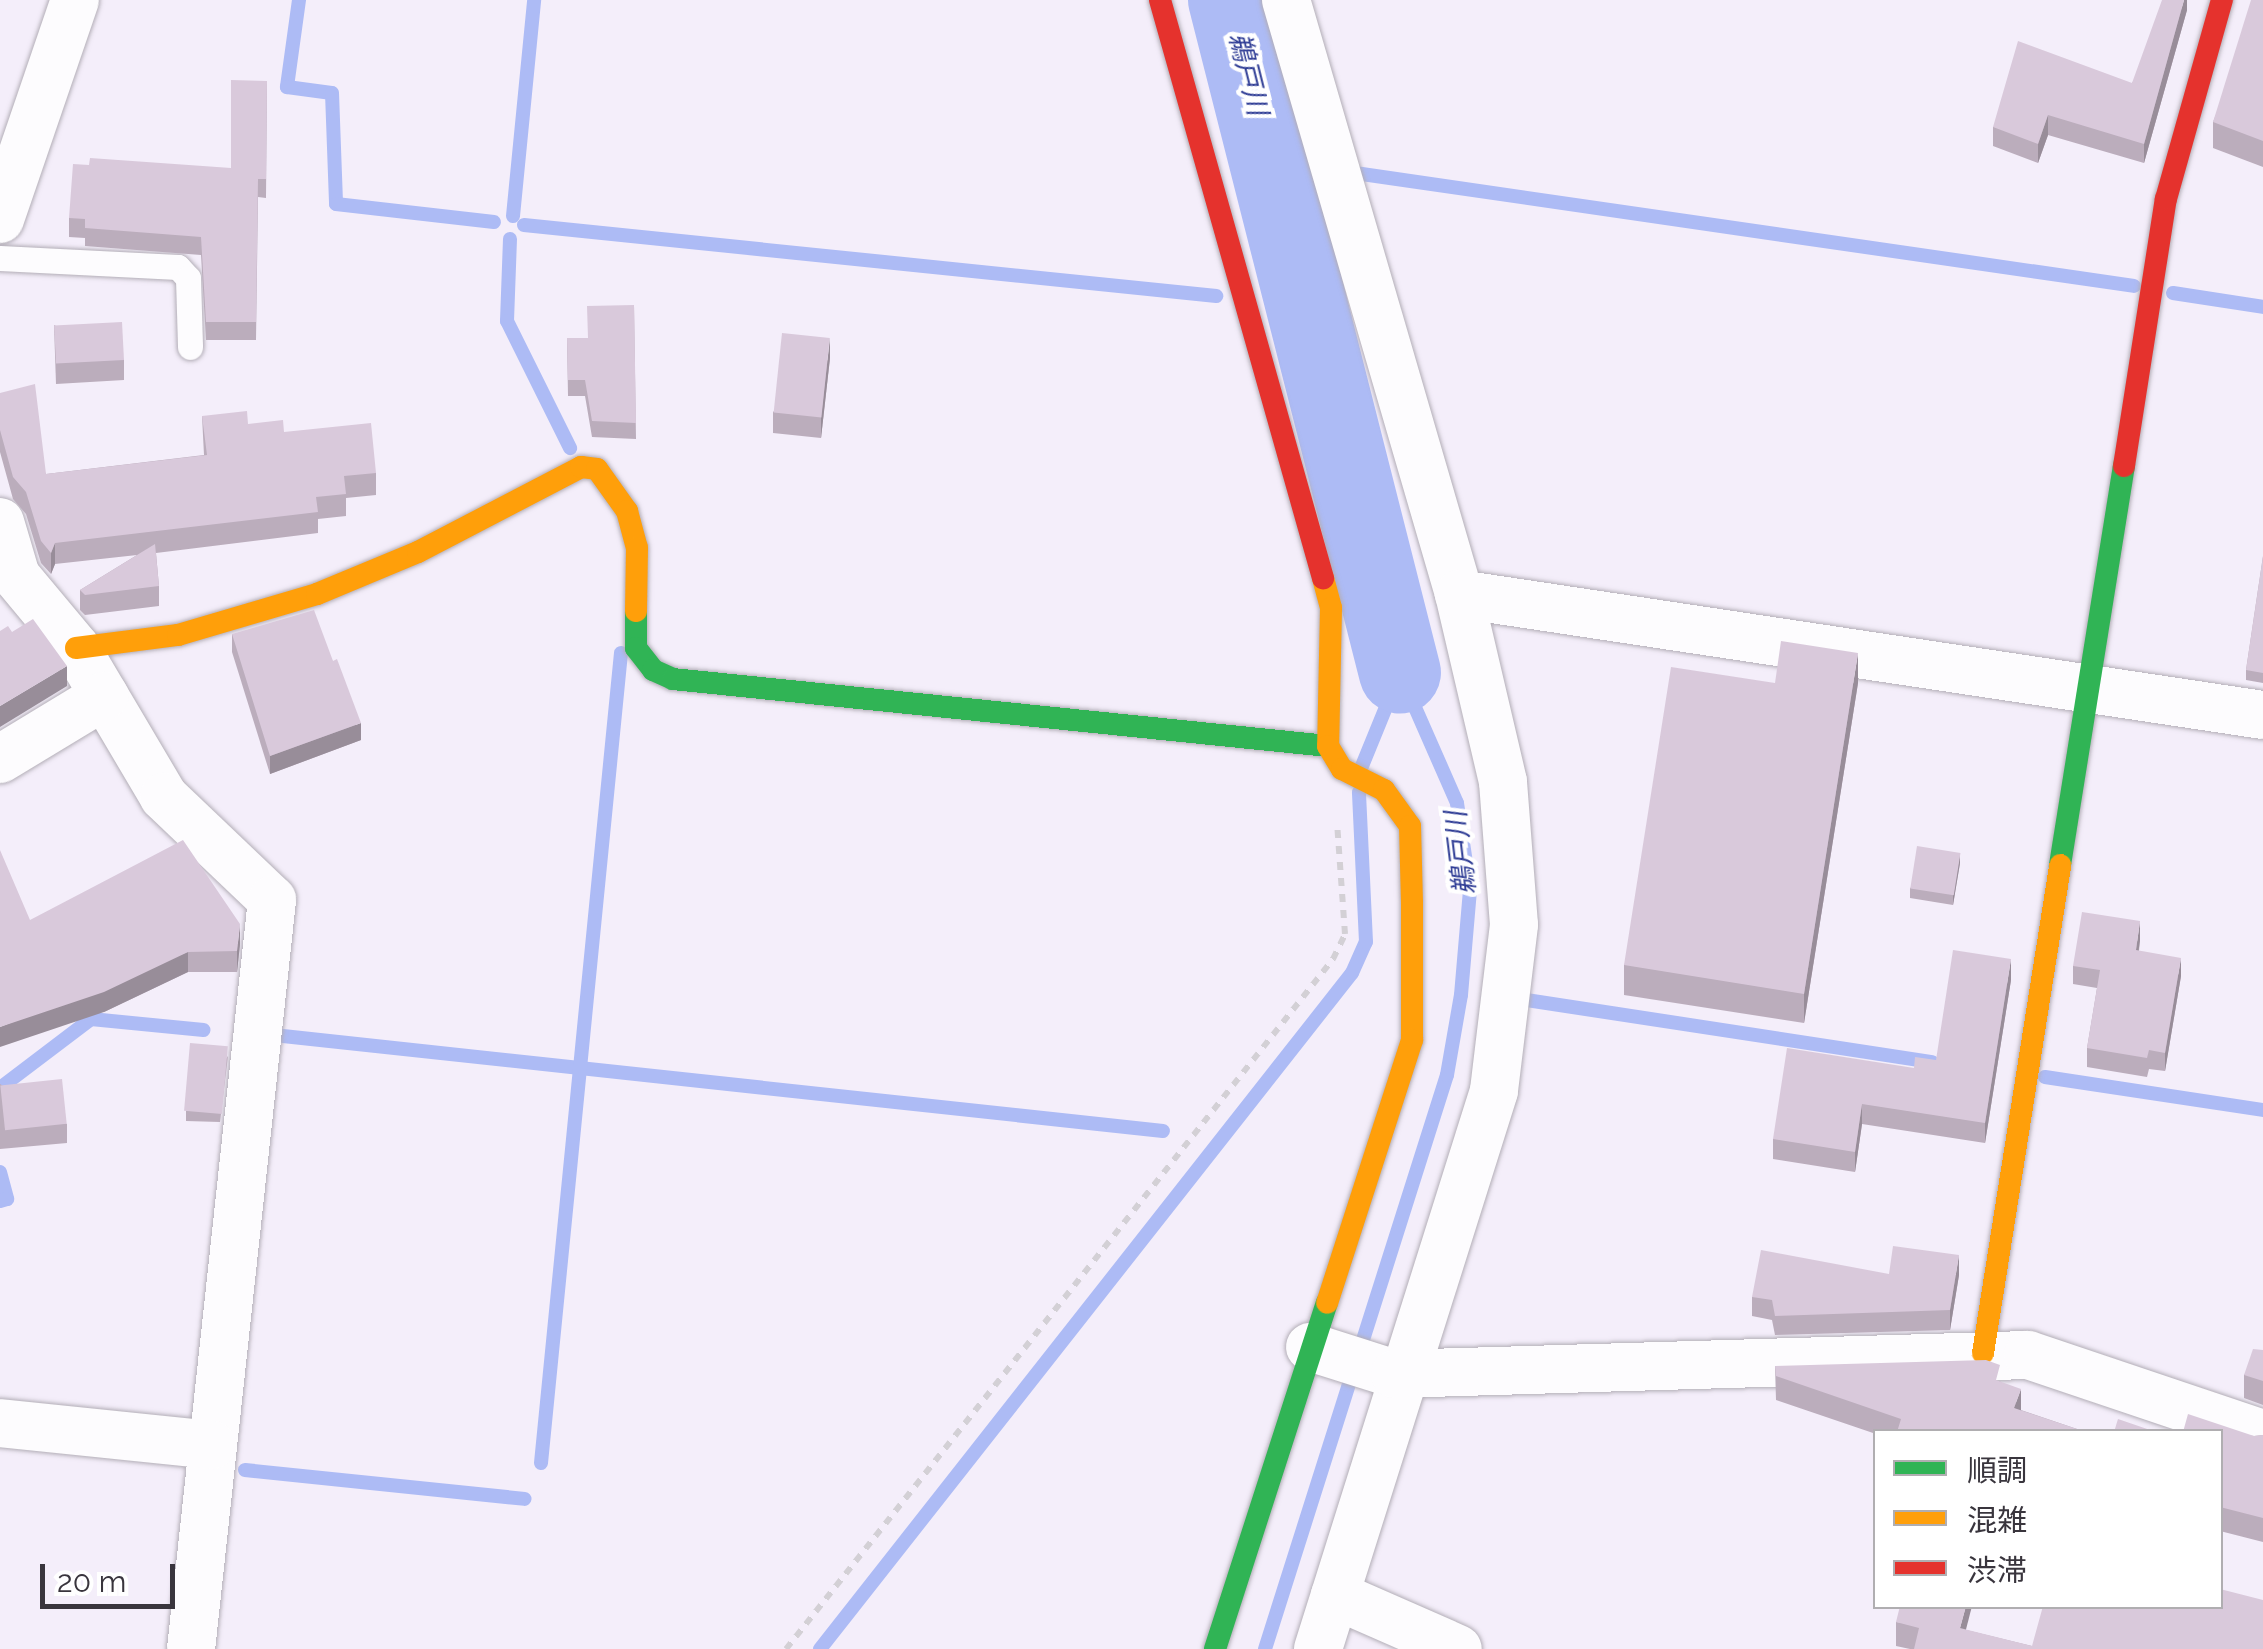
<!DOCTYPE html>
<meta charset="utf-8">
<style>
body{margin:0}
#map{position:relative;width:2263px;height:1649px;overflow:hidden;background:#f4eefa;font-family:Raleway,"Noto Sans JP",sans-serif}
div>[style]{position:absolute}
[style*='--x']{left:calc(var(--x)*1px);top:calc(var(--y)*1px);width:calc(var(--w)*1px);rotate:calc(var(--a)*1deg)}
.stream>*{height:14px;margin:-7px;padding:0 7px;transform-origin:7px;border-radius:7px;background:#adbbf5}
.river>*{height:82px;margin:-41px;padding:0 41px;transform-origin:41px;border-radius:41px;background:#adbbf5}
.path>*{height:6px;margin-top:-3px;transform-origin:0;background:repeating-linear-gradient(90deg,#d3d0d5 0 8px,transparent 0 16px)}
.roads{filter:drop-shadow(0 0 2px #b3aeb7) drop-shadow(0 0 2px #b3aeb7)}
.lane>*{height:25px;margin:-12.5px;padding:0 12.5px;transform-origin:12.5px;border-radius:12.5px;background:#fdfcfe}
.street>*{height:48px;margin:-24px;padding:0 24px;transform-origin:24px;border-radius:24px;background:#fdfcfe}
.fast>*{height:22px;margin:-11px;padding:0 11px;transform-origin:11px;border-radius:11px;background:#30b455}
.slow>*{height:22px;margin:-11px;padding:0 11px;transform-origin:11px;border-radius:11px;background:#ff9f0a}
.jam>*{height:22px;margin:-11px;padding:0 11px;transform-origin:11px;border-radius:11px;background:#e5322d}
.wall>*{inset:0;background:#bbadbc}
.shaded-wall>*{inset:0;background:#988d99}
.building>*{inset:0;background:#d9c9db;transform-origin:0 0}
span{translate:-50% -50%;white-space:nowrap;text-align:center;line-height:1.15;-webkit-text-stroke:8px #fff;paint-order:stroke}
.water-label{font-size:28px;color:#2d3b94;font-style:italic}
.legend{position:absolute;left:1873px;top:1429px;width:350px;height:180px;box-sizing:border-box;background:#fff;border:2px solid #b0aeb1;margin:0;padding:12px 18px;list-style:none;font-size:30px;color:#39353d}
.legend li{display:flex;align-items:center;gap:20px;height:50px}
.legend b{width:50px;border:2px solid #b0aeb1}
.scale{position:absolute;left:40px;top:1564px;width:135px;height:45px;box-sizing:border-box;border:5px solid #39353d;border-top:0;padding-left:12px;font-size:30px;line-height:35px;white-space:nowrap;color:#39353d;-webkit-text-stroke:8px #fff;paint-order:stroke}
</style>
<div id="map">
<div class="stream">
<div style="--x:299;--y:0;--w:88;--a:97.9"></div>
<div style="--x:287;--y:87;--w:45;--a:7.6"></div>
<div style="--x:332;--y:93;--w:111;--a:87.9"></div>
<div style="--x:336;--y:204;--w:159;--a:6.5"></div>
<div style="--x:1278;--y:173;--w:17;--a:-7"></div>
<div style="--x:1355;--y:173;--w:787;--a:8.25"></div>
<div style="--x:513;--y:216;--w:217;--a:-84.4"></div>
<div style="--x:524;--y:225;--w:696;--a:5.86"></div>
<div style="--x:510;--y:239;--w:82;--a:92.1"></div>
<div style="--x:507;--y:321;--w:142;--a:63.6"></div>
<div style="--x:2173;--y:293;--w:91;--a:8.8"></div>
<div style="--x:1362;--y:766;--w:100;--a:-67.8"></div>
<div style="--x:1520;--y:999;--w:417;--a:8.7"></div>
<div style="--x:283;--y:1036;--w:885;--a:6.16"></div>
<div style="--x:2045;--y:1077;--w:220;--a:8.6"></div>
<div style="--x:0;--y:1088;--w:114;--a:-37.2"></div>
<div style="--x:91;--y:1019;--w:113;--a:5.6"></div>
<div style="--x:0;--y:1172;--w:28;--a:75"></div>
<div style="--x:7;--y:1199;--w:7;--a:164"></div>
<div style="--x:541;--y:1463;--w:814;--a:-84.36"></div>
<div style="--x:245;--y:1470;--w:281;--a:5.9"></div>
<div style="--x:820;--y:1649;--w:860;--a:-51.8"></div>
<div style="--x:1352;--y:973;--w:34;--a:-66"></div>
<div style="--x:1366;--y:942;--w:150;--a:-92.7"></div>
<div style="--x:1265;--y:1649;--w:602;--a:-72.41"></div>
<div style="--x:1447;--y:1075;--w:81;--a:-80.1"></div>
<div style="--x:1461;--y:995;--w:106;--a:-85.1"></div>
<div style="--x:1470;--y:889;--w:87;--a:-98.6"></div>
<div style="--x:1457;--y:803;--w:142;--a:-113.7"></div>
</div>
<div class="river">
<div style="--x:1229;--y:0;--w:694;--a:75.74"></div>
</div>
<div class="path">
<div style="--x:786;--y:1649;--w:881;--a:-51.59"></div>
<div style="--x:1333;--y:959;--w:28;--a:-64"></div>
<div style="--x:1345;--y:934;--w:112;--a:-94.1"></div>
</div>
<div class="roads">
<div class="lane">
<div style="--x:0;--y:258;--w:178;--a:2.9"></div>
<div style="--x:178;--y:267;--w:15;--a:48"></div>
<div style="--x:188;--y:278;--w:69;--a:88.3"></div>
</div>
<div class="street">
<div style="--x:1286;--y:0;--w:619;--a:73.76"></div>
<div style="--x:1459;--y:594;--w:193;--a:76.8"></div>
<div style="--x:1503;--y:782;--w:143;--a:85.6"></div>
<div style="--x:1514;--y:925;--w:167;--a:96.9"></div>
<div style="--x:1494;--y:1091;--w:585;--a:107.51"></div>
<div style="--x:0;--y:219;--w:231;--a:-71.1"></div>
<div style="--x:0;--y:522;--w:56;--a:73.5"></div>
<div style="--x:16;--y:576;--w:94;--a:50.2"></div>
<div style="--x:76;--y:648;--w:173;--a:59.4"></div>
<div style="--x:164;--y:797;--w:149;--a:43.6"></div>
<div style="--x:272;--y:900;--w:753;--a:96.17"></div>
<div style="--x:1459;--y:594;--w:813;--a:8.56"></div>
<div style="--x:0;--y:759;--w:122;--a:-31.2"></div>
<div style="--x:1310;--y:1347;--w:89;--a:17.6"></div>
<div style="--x:1395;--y:1374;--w:633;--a:-1.72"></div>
<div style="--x:2028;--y:1355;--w:248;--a:18.6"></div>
<div style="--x:0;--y:1423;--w:213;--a:5.9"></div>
<div style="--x:1335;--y:1595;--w:134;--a:23.7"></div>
</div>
<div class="fast">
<div style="--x:636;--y:611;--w:37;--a:90"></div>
<div style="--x:636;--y:648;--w:28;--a:52"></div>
<div style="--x:653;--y:670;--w:22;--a:24"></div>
<div style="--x:673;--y:679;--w:658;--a:5.84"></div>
<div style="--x:2060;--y:865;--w:404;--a:-80.9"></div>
<div style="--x:1215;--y:1649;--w:364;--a:-72.1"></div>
</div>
<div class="slow">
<div style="--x:1323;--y:578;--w:31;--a:75"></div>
<div style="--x:1331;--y:608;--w:138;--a:91.2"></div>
<div style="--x:1328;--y:746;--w:27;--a:59"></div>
<div style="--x:1342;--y:769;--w:47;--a:26.6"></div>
<div style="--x:1384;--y:790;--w:44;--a:54.2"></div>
<div style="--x:1410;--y:826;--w:78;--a:88.5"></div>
<div style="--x:1412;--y:904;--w:136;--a:90"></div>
<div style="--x:1412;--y:1040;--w:276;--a:107.9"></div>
<div style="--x:76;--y:648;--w:103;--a:-7.3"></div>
<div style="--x:178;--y:635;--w:145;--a:-16.4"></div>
<div style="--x:317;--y:594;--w:109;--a:-22.6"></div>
<div style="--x:418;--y:552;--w:184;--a:-27.5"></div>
<div style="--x:581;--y:467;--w:16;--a:7"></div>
<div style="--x:597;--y:469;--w:52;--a:54.5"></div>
<div style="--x:627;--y:511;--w:38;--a:75"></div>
<div style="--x:637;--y:548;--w:63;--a:90.9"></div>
<div style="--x:1983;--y:1353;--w:494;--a:-81"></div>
</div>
<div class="jam">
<div style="--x:1160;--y:0;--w:601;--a:74.25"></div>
<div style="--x:2124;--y:466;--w:270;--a:-81.1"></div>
<div style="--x:2166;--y:199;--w:207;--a:-74.3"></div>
</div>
</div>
<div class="wall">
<div style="clip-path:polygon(2187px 0,2187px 10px,2144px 163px,2048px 135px,2038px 163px,1993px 146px,1993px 127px,2132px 83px)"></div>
<div style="clip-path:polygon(2263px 0,2263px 167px,2213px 148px,2213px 122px)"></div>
<div style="clip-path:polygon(267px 81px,266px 198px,258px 197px,256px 340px,206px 340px,201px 255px,85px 246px,85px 238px,69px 237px,69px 218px,231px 168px)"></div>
<div style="clip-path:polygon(634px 305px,636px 439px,592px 437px,585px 396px,568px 396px,567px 338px,588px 338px)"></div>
<div style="clip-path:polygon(54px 325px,124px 360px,124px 380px,56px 384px)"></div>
<div style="clip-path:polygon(830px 358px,821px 438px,773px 433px,773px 412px)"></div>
<div style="clip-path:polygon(0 393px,46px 474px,204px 455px,202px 416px,284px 432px,376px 473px,376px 495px,346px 498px,346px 516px,318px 519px,318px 533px,156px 553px,159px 586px,159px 606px,85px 615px,80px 610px,80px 590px,137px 555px,55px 564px,51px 574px,41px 563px,26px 514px,13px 499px,0 452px)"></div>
<div style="clip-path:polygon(2263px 556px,2263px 683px,2246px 680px,2246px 670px)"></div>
<div style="clip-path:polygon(232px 634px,333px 661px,361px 740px,270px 774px,232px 652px)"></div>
<div style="clip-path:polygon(1775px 683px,1858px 683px,1804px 1023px,1624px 995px,1624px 965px)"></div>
<div style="clip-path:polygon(1960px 863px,1953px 905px,1910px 898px,1910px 888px)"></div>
<div style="clip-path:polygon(30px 920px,240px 944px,237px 972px,188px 972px,104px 1012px)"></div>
<div style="clip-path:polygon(2140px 940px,2139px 951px,2181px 976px,2165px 1071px,2149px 1069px,2147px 1077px,2087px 1067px,2087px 1048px,2097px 988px,2073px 984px,2073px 966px)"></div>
<div style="clip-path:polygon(2011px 980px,1985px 1143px,1862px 1124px,1855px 1172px,1773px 1159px,1773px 1139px,1914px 1068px,1936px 1060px)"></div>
<div style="clip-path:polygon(228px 1056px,220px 1122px,186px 1121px,186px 1111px)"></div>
<div style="clip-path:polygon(0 1084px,67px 1124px,67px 1143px,0 1149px)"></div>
<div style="clip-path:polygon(1889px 1274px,1959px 1275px,1950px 1330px,1775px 1335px,1772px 1320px,1752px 1316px,1752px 1297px)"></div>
<div style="clip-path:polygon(2263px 1350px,2263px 1405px,2244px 1398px,2244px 1375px)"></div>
<div style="clip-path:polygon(1775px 1366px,2000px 1381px,2021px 1410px,2086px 1432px,1876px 1432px,1876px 1434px,1776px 1400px)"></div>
<div style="clip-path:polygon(2220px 1432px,2254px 1436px,2263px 1435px,2263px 1542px,2220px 1531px)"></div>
<div style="clip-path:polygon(1896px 1622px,1966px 1630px,2032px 1646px,2263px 1649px,1910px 1649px,1896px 1646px)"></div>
</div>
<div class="shaded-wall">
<div style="clip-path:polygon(2184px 0,2187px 0,2187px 10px,2144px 163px,2144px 144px)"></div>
<div style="clip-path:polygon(2048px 115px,2048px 135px,2038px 163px,2038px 144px)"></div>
<div style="clip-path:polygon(830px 338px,830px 358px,821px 438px,821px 418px)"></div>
<div style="clip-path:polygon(55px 543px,55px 564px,51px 574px,51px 553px)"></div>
<div style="clip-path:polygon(1858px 653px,1858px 683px,1804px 1023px,1804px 994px)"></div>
<div style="clip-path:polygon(67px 666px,67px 686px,0 727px,0 706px)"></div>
<div style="clip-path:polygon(361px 723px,361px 740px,270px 774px,270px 756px)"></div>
<div style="clip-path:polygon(1960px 853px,1960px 863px,1953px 905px,1953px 895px)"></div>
<div style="clip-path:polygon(2140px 921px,2140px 940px,2136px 969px,2136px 950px)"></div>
<div style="clip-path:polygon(240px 924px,240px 944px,237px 972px,237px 951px)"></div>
<div style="clip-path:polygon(188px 952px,188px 972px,104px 1012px,0 1047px,0 1027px)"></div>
<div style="clip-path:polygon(2181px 958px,2181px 976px,2165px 1071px,2165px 1053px)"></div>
<div style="clip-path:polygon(2011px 959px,2011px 980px,1985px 1143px,1985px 1123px)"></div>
<div style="clip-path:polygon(1862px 1104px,1862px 1124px,1855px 1172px,1855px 1152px)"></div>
<div style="clip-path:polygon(1959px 1255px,1959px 1275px,1950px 1330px,1950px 1310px)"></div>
<div style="clip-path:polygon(2021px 1389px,2021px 1413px,2014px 1408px)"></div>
<div style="clip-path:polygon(1966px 1606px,1972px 1606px,1961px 1649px,1960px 1628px)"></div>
</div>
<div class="building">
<div style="clip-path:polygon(2162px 0,2184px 0,2144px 144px,2048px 115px,2038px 144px,1993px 127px,2018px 41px,2132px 83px)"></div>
<div style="clip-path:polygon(2251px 0,2263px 0,2263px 141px,2213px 122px)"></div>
<div style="clip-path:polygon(231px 80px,267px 81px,266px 179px,258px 179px,256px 322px,206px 322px,201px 237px,85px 228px,85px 219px,69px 218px,73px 164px,89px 165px,90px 158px,231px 168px)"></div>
<div style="clip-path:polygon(634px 305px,636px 423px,592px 421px,585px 380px,568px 380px,567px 338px,588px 338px,587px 306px)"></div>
<div style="left:122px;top:322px;width:38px;height:68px;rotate:87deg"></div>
<div style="left:782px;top:333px;width:48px;height:80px;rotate:6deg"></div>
<div style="clip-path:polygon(35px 384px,46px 474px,207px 455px,202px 416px,247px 411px,248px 424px,283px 420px,284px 432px,371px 423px,376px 473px,344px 476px,346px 494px,316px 497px,318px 512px,55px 543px,51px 553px,41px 541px,26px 492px,13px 477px,0 430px,0 393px)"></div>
<div style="clip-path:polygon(155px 544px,159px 586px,85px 595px,80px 590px)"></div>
<div style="clip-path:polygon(2263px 556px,2263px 673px,2246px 670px)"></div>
<div style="clip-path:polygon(314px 610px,333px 661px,337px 659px,361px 723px,270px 756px,232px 634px)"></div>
<div style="clip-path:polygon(33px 619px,67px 666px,0 706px,0 631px,8px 626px,12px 632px)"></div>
<div style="clip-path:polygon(1781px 641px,1858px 653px,1804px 994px,1624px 965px,1671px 667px,1775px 683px)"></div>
<div style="clip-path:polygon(183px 840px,240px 924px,237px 951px,188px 952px,104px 992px,0 1027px,0 850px,30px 920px)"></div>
<div style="left:1917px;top:846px;width:44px;height:43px;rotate:9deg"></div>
<div style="clip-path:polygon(2082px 912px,2140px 921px,2136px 950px,2181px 958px,2165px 1053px,2149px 1050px,2147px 1058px,2087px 1048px,2100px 970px,2073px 966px)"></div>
<div style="clip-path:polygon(1953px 950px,2011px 959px,1985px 1123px,1862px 1104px,1855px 1152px,1773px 1139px,1787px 1048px,1914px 1068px,1915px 1057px,1936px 1060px)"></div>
<div style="left:190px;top:1043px;width:38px;height:68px;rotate:5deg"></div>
<div style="left:62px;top:1079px;width:45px;height:62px;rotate:84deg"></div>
<div style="clip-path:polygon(1893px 1246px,1959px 1255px,1950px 1310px,1775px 1316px,1772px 1300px,1752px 1297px,1761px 1250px,1889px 1274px)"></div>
<div style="clip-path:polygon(2253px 1349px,2263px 1350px,2263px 1381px,2244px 1375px)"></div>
<div style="clip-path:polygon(1986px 1360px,2000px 1365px,1996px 1380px,2021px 1389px,2014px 1408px,2086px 1432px,1897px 1432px,1901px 1419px,1776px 1376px,1775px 1366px)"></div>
<div style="clip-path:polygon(2188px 1414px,2254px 1436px,2263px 1435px,2263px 1518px,2220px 1507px,2220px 1432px,2183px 1432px)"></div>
<div style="clip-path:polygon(2118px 1419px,2156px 1432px,2114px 1432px)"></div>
<div style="clip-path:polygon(2220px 1589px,2263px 1600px,2263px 1649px,1914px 1649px,1919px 1628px,1896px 1622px,1900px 1606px,1966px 1606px,1960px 1628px,2032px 1646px,2043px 1606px,2220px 1606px)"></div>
</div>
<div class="water-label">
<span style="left:1248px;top:74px;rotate:76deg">鵜戸川</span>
<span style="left:1461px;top:853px;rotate:-97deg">鵜戸川</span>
</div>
<ul class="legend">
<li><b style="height:12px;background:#30b455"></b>順調</li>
<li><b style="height:12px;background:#ff9f0a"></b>混雑</li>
<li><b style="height:12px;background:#e5322d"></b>渋滞</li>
</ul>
<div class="scale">20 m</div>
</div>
